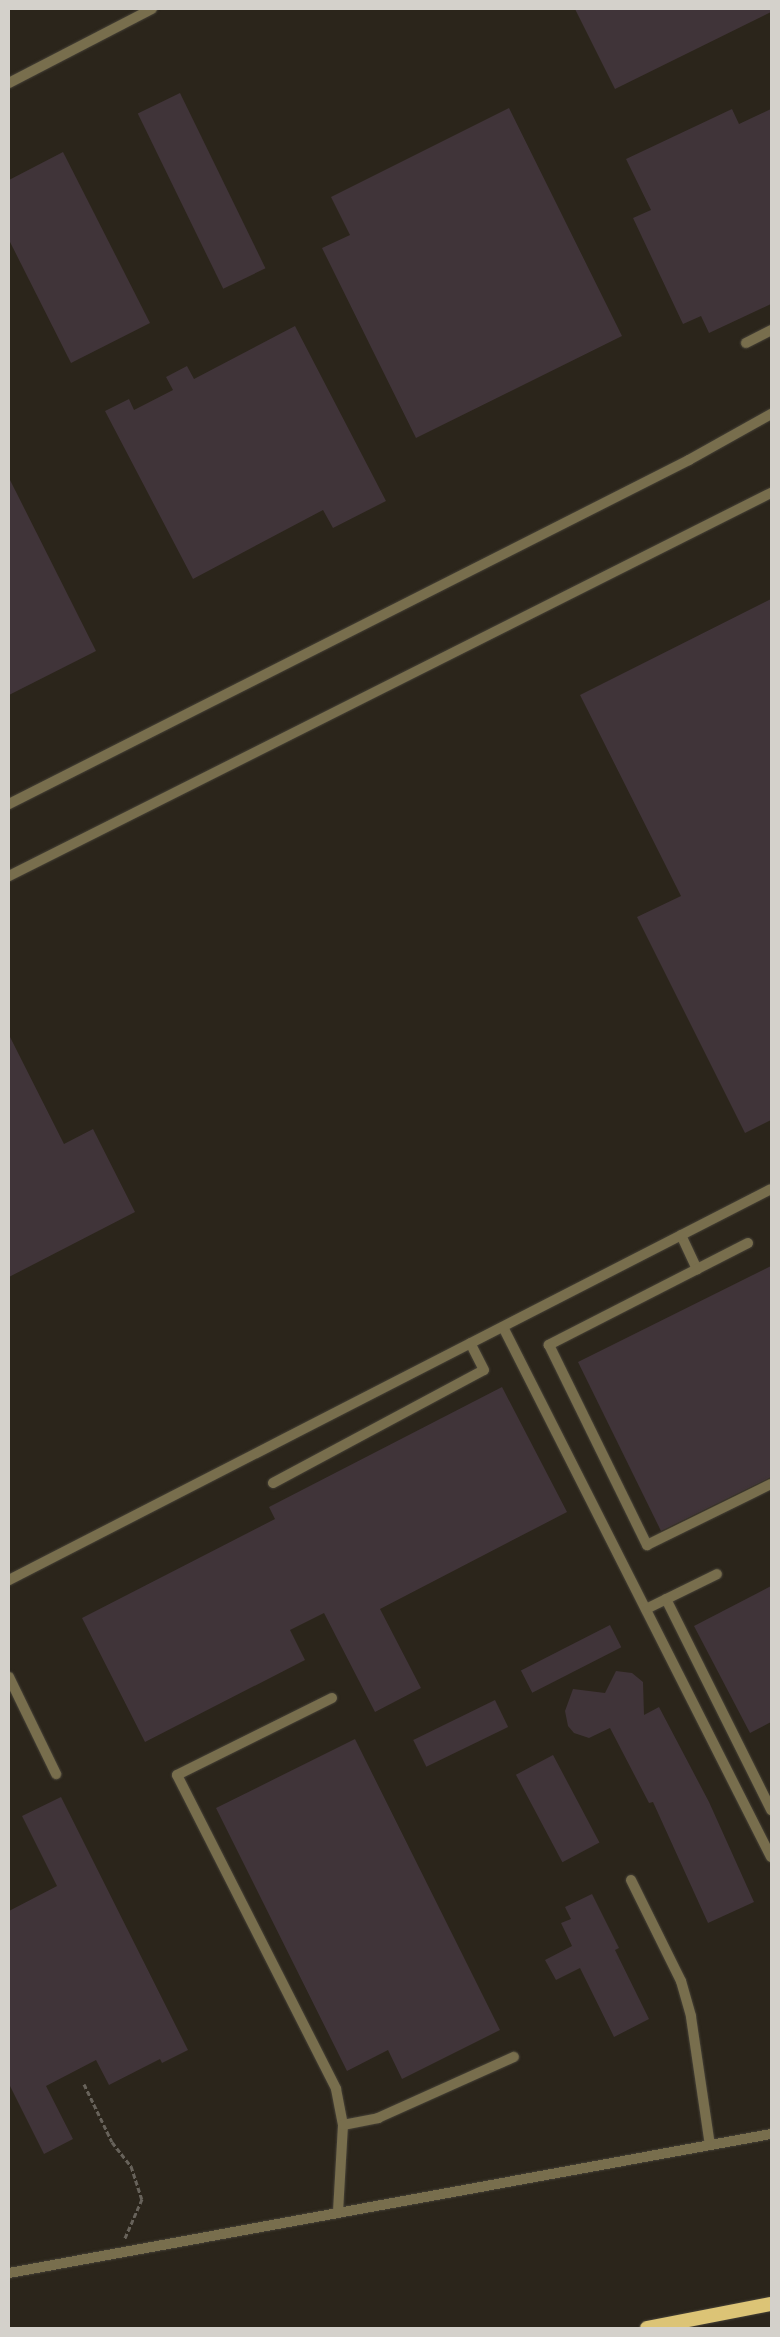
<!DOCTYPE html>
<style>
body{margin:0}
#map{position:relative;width:780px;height:2337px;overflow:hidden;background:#2b251b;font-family:Barlow,sans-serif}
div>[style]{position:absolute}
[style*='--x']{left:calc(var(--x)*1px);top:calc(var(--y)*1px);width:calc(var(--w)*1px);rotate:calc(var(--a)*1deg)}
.building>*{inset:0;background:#403439;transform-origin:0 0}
.path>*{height:3px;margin-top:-1.5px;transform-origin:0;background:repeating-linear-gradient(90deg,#67625a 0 5px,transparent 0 7.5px)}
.roads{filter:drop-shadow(0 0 1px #464137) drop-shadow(0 0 1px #464137)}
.service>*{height:10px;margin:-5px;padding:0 5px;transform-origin:5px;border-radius:5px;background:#786e4d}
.tertiary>*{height:10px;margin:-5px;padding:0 5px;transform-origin:5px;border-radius:5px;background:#786e4d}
.trunk>*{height:14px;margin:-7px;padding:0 7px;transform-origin:7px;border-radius:7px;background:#dcc476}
span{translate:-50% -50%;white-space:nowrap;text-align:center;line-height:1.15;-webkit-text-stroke:4px #211c12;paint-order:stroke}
.frame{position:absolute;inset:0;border:10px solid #d4d1cb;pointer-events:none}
</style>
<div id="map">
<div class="building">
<div style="clip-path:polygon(575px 9px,771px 9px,771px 12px,615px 89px)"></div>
<div style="left:180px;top:93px;width:195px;height:47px;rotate:64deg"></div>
<div style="clip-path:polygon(509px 108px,622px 336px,416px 438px,322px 248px,350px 235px,331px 197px)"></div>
<div style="clip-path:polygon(732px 109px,739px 124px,771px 109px,771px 304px,709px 333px,701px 316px,683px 324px,633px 218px,651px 210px,626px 159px)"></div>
<div style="clip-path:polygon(63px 152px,150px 323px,71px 363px,9px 240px,9px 180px)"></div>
<div style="clip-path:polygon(295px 326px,386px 501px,333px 528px,323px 510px,193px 579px,105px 411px,129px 399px,134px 410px,173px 390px,166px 377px,187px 366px,194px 379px)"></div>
<div style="clip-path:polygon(9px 478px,96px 651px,9px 695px)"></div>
<div style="clip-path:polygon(771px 599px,771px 1120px,745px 1133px,637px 917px,681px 896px,580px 695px)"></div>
<div style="clip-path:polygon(9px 1035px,64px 1144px,93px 1129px,135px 1212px,9px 1277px)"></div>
<div style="clip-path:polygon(771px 1266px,771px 1477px,661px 1531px,578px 1362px)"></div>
<div style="clip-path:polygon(502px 1387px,567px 1512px,380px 1609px,421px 1688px,375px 1712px,324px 1613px,290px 1630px,305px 1660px,145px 1742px,82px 1618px,275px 1519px,269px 1507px)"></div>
<div style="clip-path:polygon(771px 1586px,771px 1722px,750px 1733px,694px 1626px)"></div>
<div style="left:610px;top:1625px;width:25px;height:100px;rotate:63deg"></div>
<div style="clip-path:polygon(616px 1671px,632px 1673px,643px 1682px,644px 1715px,659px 1707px,709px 1802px,754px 1902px,708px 1923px,653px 1802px,649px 1803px,610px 1728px,589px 1738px,574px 1733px,568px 1726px,565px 1711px,573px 1689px,605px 1693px)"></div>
<div style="left:495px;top:1700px;width:30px;height:91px;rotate:64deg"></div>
<div style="clip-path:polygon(355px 1739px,500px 2030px,402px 2079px,388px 2050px,347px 2071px,216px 1808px)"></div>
<div style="left:553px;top:1755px;width:99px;height:42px;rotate:62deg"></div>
<div style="clip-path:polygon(61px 1797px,188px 2050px,162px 2063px,160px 2059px,109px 2085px,96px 2060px,46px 2086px,73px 2139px,44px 2154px,9px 2084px,9px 1911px,57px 1886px,22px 1816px)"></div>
<div style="clip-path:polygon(592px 1894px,619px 1948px,615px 1950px,649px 2019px,614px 2037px,580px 1968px,556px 1980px,545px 1960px,572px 1946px,561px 1923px,571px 1919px,565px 1907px)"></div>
</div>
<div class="path">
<div style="--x:84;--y:2084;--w:64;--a:64.2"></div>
<div style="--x:112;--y:2142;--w:31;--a:52"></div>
<div style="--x:131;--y:2166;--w:35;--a:72"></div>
<div style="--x:142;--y:2199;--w:43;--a:113.6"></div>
</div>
<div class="roads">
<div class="service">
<div style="--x:9;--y:83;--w:161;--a:-27.4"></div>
<div style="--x:746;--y:343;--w:28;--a:-27"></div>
<div style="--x:681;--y:1235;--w:38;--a:65"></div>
<div style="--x:748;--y:1243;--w:224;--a:152.9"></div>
<div style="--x:549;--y:1345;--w:223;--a:63.9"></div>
<div style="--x:647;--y:1545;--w:138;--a:-26.2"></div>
<div style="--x:503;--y:1327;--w:594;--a:63.18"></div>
<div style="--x:273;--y:1483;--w:239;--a:-28.2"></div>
<div style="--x:484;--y:1370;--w:30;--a:-117"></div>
<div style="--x:9;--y:1580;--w:856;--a:-27.16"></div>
<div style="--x:666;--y:1599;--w:236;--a:63.5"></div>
<div style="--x:646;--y:1609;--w:79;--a:-26.2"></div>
<div style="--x:9;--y:1677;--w:108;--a:64.1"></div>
<div style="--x:332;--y:1698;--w:173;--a:153.6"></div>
<div style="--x:177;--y:1775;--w:352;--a:63.1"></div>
<div style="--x:336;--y:2089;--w:37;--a:79"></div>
<div style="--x:343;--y:2125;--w:88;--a:93.3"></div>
<div style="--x:631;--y:1880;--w:113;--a:63.7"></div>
<div style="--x:681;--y:1981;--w:37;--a:74"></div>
<div style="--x:691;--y:2017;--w:129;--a:81.6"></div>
<div style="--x:343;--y:2125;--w:36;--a:-11"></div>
<div style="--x:378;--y:2118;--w:149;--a:-24.2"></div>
<div style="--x:9;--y:2273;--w:775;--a:-10.34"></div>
</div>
<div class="tertiary">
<div style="--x:9;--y:804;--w:762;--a:-26.83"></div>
<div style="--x:689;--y:460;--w:94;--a:-29.3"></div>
<div style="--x:9;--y:876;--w:853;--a:-26.69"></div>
</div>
<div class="trunk">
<div style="--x:647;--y:2328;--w:126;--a:-11"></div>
</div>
</div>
<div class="frame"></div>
</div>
